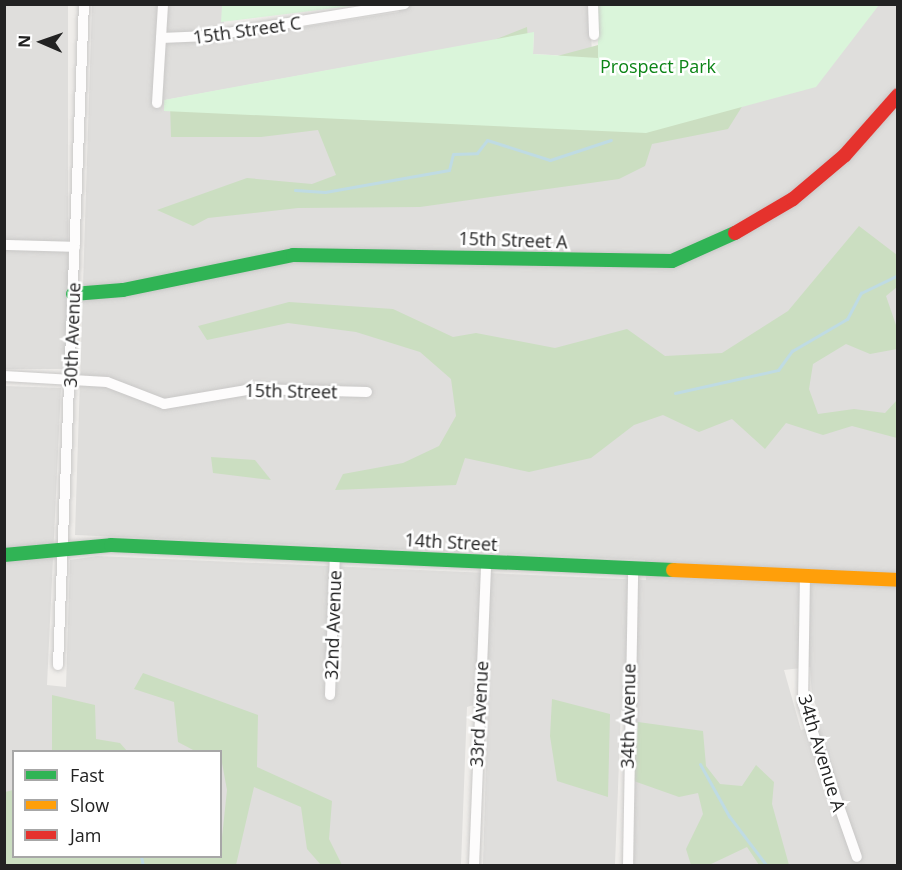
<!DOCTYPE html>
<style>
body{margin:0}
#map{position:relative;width:902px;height:870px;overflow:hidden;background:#f0eeeb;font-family:"Open Sans",sans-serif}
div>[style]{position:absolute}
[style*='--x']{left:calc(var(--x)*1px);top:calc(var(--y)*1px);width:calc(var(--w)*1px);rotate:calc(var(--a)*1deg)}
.residential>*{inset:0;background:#dfdedc;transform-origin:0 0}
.forest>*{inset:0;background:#cbdec1}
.park>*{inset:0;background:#daf5da}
.stream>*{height:3px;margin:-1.5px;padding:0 1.5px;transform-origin:1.5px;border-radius:1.5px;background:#bfdbe3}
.roads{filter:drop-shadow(0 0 2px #c9c8c7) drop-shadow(0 0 2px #c9c8c7)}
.street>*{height:10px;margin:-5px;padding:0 5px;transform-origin:5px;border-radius:5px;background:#fdfcfc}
.fast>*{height:14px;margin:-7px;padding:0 7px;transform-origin:7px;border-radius:7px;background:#30b455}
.slow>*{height:14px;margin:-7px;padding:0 7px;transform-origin:7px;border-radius:7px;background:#ff9f0a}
.jam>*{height:14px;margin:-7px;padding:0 7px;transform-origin:7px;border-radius:7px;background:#e5322d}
span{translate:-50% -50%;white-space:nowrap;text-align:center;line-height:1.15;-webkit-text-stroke:5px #fff;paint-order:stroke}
.street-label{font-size:18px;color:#222}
.park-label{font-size:18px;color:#0c8416}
.frame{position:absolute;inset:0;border:6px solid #222;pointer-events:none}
.legend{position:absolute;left:12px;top:750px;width:210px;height:108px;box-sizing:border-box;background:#fff;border:2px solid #a7a7a7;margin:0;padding:8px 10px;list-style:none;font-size:18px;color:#222}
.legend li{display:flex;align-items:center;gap:12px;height:30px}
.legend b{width:30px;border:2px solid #a7a7a7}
.north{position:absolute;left:12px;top:12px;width:60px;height:60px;-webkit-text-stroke:4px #fff;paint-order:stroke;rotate:272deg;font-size:16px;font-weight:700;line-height:24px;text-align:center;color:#222}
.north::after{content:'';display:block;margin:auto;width:21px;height:27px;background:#222;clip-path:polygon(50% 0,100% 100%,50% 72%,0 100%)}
</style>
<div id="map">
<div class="residential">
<div style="left:5px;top:5px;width:63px;height:364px"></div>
<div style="clip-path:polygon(evenodd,92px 5px,222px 5px,226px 39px,399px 12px,398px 5px,590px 5px,592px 57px,533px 54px,534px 33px,165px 100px,646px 133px,879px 5px,897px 5px,897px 865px,634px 865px,635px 717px,621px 710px,615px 865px,483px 865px,488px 701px,467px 707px,461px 865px,5px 866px,5px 386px,61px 388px,47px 685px,66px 687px,70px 560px,97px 556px,646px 580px,645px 560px,75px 535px,92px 5px,810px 667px,812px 696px,823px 723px,801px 730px,784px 670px,810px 667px,92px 5px,14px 752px,220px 752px,220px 856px,14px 856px,14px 752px)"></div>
</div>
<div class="forest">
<div style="clip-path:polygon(527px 27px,529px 55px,546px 59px,602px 44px,753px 89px,728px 129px,652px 144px,645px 166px,619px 179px,420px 207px,298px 208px,208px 218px,193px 226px,157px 210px,247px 178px,312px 184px,336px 175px,318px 130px,261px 137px,171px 137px,170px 103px,486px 43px)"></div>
<div style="clip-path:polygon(859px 226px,897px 255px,897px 287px,886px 296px,897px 328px,897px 349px,870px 354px,846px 344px,813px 364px,809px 389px,818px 414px,854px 409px,885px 413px,897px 400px,897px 438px,852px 426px,823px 435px,786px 423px,765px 449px,732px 419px,699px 432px,663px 415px,634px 425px,591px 458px,529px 472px,465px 458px,456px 485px,335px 490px,343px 474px,403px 463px,439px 446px,456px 416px,451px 379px,420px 352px,356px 332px,288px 323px,207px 340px,198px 326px,289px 302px,393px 309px,453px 337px,476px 333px,555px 348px,627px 329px,665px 356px,722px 353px,788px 311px)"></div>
<div style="clip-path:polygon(211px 457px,255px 460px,271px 480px,213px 473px)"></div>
<div style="clip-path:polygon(143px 673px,258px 715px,257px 767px,332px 801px,329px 839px,342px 865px,321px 865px,307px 849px,301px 807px,254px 787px,236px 865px,5px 865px,5px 792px,13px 790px,14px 856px,220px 856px,227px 790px,220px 752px,195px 751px,178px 742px,174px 702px,134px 689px)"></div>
<div style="clip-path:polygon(52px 695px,95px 705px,96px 739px,120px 743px,127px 751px,52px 751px)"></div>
<div style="clip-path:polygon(552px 699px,610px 714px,608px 797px,557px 781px,550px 736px)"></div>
<div style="clip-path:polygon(638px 722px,703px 731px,706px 766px,720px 784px,742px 786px,756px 765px,774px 782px,772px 804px,789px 865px,759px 865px,747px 847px,709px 865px,691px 865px,686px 849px,703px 814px,698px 793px,679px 797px,631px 780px)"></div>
</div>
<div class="park">
<div style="clip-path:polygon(222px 5px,222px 4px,360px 5px,221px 22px)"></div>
<div style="clip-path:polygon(598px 5px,879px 5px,816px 87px,646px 133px,164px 111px,164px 100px,534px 32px,533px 54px,598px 58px)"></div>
</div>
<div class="stream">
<div style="--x:295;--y:190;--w:30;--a:4"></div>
<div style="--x:325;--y:192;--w:126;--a:-10.1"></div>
<div style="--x:449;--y:170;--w:16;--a:-76"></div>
<div style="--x:453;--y:154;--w:24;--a:-2"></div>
<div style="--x:477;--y:153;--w:16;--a:-52"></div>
<div style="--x:487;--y:140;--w:66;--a:17.6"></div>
<div style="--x:550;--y:160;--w:64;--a:-18.2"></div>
<div style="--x:675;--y:393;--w:106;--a:-12.6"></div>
<div style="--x:778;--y:370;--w:24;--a:-54"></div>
<div style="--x:792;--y:351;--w:64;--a:-30.2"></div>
<div style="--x:847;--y:319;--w:30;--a:-62"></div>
<div style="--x:861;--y:293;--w:41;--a:-25.9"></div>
<div style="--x:700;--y:764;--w:60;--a:60.9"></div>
<div style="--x:729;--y:816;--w:63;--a:52.8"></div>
<div style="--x:141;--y:856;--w:10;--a:79"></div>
</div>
<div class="roads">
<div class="street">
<div style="--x:593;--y:4;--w:31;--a:88"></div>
<div style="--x:161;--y:38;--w:48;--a:-2.4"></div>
<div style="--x:209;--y:36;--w:198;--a:-9.3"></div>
<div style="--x:157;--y:103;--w:99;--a:-86.5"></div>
<div style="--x:4;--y:245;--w:71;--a:1.6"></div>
<div style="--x:4;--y:376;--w:103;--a:3.3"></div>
<div style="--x:107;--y:382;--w:61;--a:21.1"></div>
<div style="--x:164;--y:404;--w:90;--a:-9.6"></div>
<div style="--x:253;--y:389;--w:114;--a:1.5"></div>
<div style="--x:805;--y:575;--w:129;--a:90.9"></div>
<div style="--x:803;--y:704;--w:162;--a:70.6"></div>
<div style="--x:58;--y:665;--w:662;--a:-87.75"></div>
<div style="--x:330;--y:695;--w:140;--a:-88"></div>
<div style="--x:474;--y:866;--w:304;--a:-87.7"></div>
<div style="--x:628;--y:866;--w:299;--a:-89"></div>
</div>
<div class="fast">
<div style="--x:73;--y:294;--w:50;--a:-4.6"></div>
<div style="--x:123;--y:290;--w:174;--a:-11.6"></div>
<div style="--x:293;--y:255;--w:379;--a:0.9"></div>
<div style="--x:672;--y:261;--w:69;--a:-24"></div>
<div style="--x:4;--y:555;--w:107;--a:-5.3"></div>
<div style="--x:111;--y:545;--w:563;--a:2.55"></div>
</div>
<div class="slow">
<div style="--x:673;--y:570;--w:225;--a:2.5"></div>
</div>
<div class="jam">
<div style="--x:735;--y:233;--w:67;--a:-30.4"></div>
<div style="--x:793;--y:199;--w:68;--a:-40.2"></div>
<div style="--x:845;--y:155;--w:80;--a:-48.5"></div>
</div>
</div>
<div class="street-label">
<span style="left:247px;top:30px;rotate:-8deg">15th Street C</span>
<span style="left:513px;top:240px;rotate:2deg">15th Street A</span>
<span style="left:72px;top:335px;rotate:-88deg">30th Avenue</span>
<span style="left:291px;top:391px;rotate:1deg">15th Street</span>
<span style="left:451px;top:542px;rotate:3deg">14th Street</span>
<span style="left:333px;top:625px;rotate:-88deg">32nd Avenue</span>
<span style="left:479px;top:714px;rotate:-87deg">33rd Avenue</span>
<span style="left:628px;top:716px;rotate:-89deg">34th Avenue</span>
<span style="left:822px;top:753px;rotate:73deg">34th Avenue A</span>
</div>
<div class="park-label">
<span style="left:658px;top:66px">Prospect Park</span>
</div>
<div class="frame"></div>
<ul class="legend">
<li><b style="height:8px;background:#30b455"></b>Fast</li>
<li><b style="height:8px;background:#ff9f0a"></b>Slow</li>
<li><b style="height:8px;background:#e5322d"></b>Jam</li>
</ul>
<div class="north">N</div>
</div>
